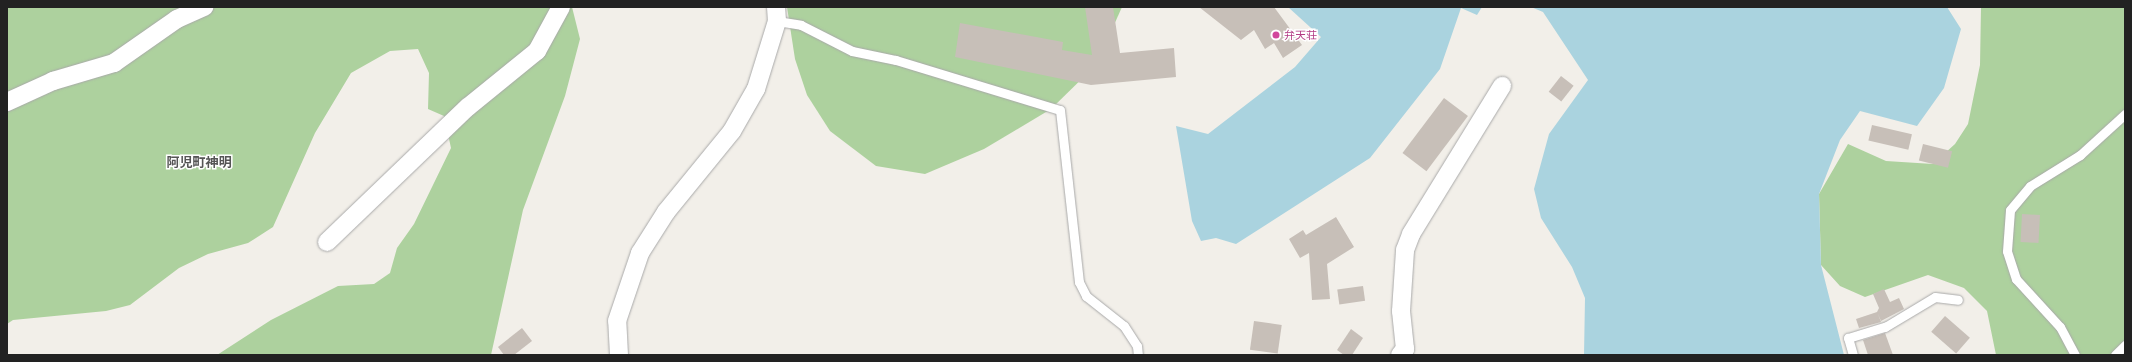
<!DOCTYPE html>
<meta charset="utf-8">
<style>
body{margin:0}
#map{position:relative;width:2132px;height:362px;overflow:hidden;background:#f2efe9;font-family:Inter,"Noto Sans JP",sans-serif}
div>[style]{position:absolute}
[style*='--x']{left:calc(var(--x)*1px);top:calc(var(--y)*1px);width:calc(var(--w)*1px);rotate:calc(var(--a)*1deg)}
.forest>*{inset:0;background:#add19e}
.water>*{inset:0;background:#aad3df}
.building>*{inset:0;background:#c7bfb8;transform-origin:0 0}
.roads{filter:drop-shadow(0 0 1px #a9a9a9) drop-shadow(0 0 1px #a9a9a9)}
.service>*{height:9px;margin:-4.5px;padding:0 4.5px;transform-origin:4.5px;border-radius:4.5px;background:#fff}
.minor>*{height:18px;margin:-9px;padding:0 9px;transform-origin:9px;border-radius:9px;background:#fff}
.dots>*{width:11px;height:11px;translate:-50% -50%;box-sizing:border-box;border:2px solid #fff;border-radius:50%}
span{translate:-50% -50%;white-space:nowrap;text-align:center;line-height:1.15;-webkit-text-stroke:3px #fff;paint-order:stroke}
.hotel-label{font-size:11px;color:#b23c85}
.left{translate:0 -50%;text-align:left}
.quarter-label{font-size:13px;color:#555;font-weight:700}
.frame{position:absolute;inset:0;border:8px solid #222;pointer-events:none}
</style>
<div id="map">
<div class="forest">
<div style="clip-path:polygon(7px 7px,572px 7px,580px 39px,565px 96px,523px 210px,491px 355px,217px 355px,271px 320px,338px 286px,374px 284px,390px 273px,397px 248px,414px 224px,451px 148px,444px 116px,428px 109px,429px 73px,418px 49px,390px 51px,351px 73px,315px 133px,273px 227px,248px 243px,208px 254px,179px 268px,130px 305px,106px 311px,13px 320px,7px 324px)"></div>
<div style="clip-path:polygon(787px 7px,1122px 7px,1096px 65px,1051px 109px,984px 149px,925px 174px,876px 166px,830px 131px,807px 95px,795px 59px)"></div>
<div style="clip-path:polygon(1981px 7px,2125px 7px,2125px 355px,1996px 355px,1987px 311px,1964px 288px,1928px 275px,1865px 297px,1840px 286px,1821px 265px,1819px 194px,1848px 144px,1886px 161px,1933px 164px,1955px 144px,1968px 124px,1980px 65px)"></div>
</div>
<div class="water">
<div style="clip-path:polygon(1288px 7px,1482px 7px,1477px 15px,1461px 8px,1440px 69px,1370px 158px,1236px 244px,1216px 238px,1201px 241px,1192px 221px,1176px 126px,1208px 134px,1295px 67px,1321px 37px)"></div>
<div style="clip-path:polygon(1531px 7px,1947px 7px,1961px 29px,1944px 88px,1917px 126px,1860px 111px,1840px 140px,1819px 194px,1821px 265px,1844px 355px,1584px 355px,1585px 298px,1572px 267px,1541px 218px,1534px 189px,1549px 134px,1588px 80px,1543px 12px)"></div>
</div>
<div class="building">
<div style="clip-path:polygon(1085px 7px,1113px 7px,1120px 53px,1174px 48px,1176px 77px,1091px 85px,955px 57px,960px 23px,1063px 42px,1062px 50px,1092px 55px)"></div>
<div style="clip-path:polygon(1199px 7px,1274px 7px,1302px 45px,1283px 58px,1274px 43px,1265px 49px,1254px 30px,1241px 40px)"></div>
<div style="left:1561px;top:76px;width:16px;height:20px;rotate:38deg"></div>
<div style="left:1444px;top:98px;width:30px;height:69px;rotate:37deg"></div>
<div style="left:1872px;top:125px;width:41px;height:16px;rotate:13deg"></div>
<div style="left:1923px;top:144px;width:30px;height:17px;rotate:14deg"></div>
<div style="left:2022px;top:214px;width:18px;height:28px;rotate:3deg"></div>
<div style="clip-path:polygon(1336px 217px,1354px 247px,1327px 264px,1330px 299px,1312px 300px,1309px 253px,1300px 258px,1289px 239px,1303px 230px,1306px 235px)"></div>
<div style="left:1363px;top:286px;width:15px;height:26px;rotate:82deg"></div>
<div style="clip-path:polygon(1884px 289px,1890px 302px,1899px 298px,1904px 309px,1881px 321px,1878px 314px,1881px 322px,1859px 328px,1856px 319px,1877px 312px,1879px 308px,1873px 294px)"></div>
<div style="left:1945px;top:316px;width:33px;height:21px;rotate:41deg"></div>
<div style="left:1254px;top:321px;width:28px;height:29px;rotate:8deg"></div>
<div style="clip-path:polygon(522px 328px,532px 341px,514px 355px,504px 355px,498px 347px)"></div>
<div style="clip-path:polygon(1351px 329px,1363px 338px,1352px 355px,1344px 355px,1337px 350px)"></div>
<div style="clip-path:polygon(1885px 333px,1893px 355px,1868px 355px,1863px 340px)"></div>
</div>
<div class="roads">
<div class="service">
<div style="--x:777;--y:21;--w:24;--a:9"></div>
<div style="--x:801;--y:25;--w:57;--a:27"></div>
<div style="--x:852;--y:51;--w:45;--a:11.6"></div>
<div style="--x:896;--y:60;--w:171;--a:17"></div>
<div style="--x:1060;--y:110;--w:173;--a:83.7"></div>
<div style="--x:1079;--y:282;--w:16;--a:63"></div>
<div style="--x:1086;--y:296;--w:48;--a:38.3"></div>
<div style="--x:1124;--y:326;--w:24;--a:57"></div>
<div style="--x:1137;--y:346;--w:9;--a:84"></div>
<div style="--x:1853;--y:355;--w:18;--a:-106"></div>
<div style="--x:1848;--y:338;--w:39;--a:-17"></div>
<div style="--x:1885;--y:327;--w:58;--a:-31"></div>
<div style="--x:1935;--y:297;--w:23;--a:7"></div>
<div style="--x:2075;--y:355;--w:32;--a:-118"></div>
<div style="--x:2060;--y:327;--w:65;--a:-132.5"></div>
<div style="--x:2016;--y:279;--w:29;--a:-108"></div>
<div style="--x:2007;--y:251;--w:41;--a:-85.8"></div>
<div style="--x:2010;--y:210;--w:31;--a:-50"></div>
<div style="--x:2030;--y:186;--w:59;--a:-31.8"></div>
<div style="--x:2080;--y:155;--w:61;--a:-42.3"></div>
<div style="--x:2115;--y:355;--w:14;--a:-45"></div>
</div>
<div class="minor">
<div style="--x:7;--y:102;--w:51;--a:-24.5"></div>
<div style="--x:53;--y:81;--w:64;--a:-16.4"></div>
<div style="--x:114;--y:63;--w:77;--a:-34.9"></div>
<div style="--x:177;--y:19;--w:30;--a:-24"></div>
<div style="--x:327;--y:242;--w:195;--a:-43.8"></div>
<div style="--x:468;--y:107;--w:89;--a:-39.1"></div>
<div style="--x:537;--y:51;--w:50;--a:-61.4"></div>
<div style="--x:619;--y:355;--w:34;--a:-93"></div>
<div style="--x:617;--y:321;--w:72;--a:-71.3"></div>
<div style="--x:640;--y:253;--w:49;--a:-57.6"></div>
<div style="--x:666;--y:212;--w:104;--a:-50.8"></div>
<div style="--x:732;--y:131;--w:48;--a:-60.3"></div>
<div style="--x:756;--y:89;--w:71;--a:-72.8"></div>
<div style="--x:777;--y:21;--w:14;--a:-94"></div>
<div style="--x:1400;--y:355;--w:8;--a:-50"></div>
<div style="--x:1405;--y:349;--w:38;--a:-96"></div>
<div style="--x:1401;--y:311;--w:61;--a:-86.2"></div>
<div style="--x:1405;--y:250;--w:17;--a:-69"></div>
<div style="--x:1411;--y:234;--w:174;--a:-58.4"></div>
</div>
</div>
<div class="dots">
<div style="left:1276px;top:35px;background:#d1479c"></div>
</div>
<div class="hotel-label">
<span class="left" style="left:1284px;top:35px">弁天荘</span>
</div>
<div class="quarter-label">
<span style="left:199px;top:162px">阿児町神明</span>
</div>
<div class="frame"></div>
</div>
